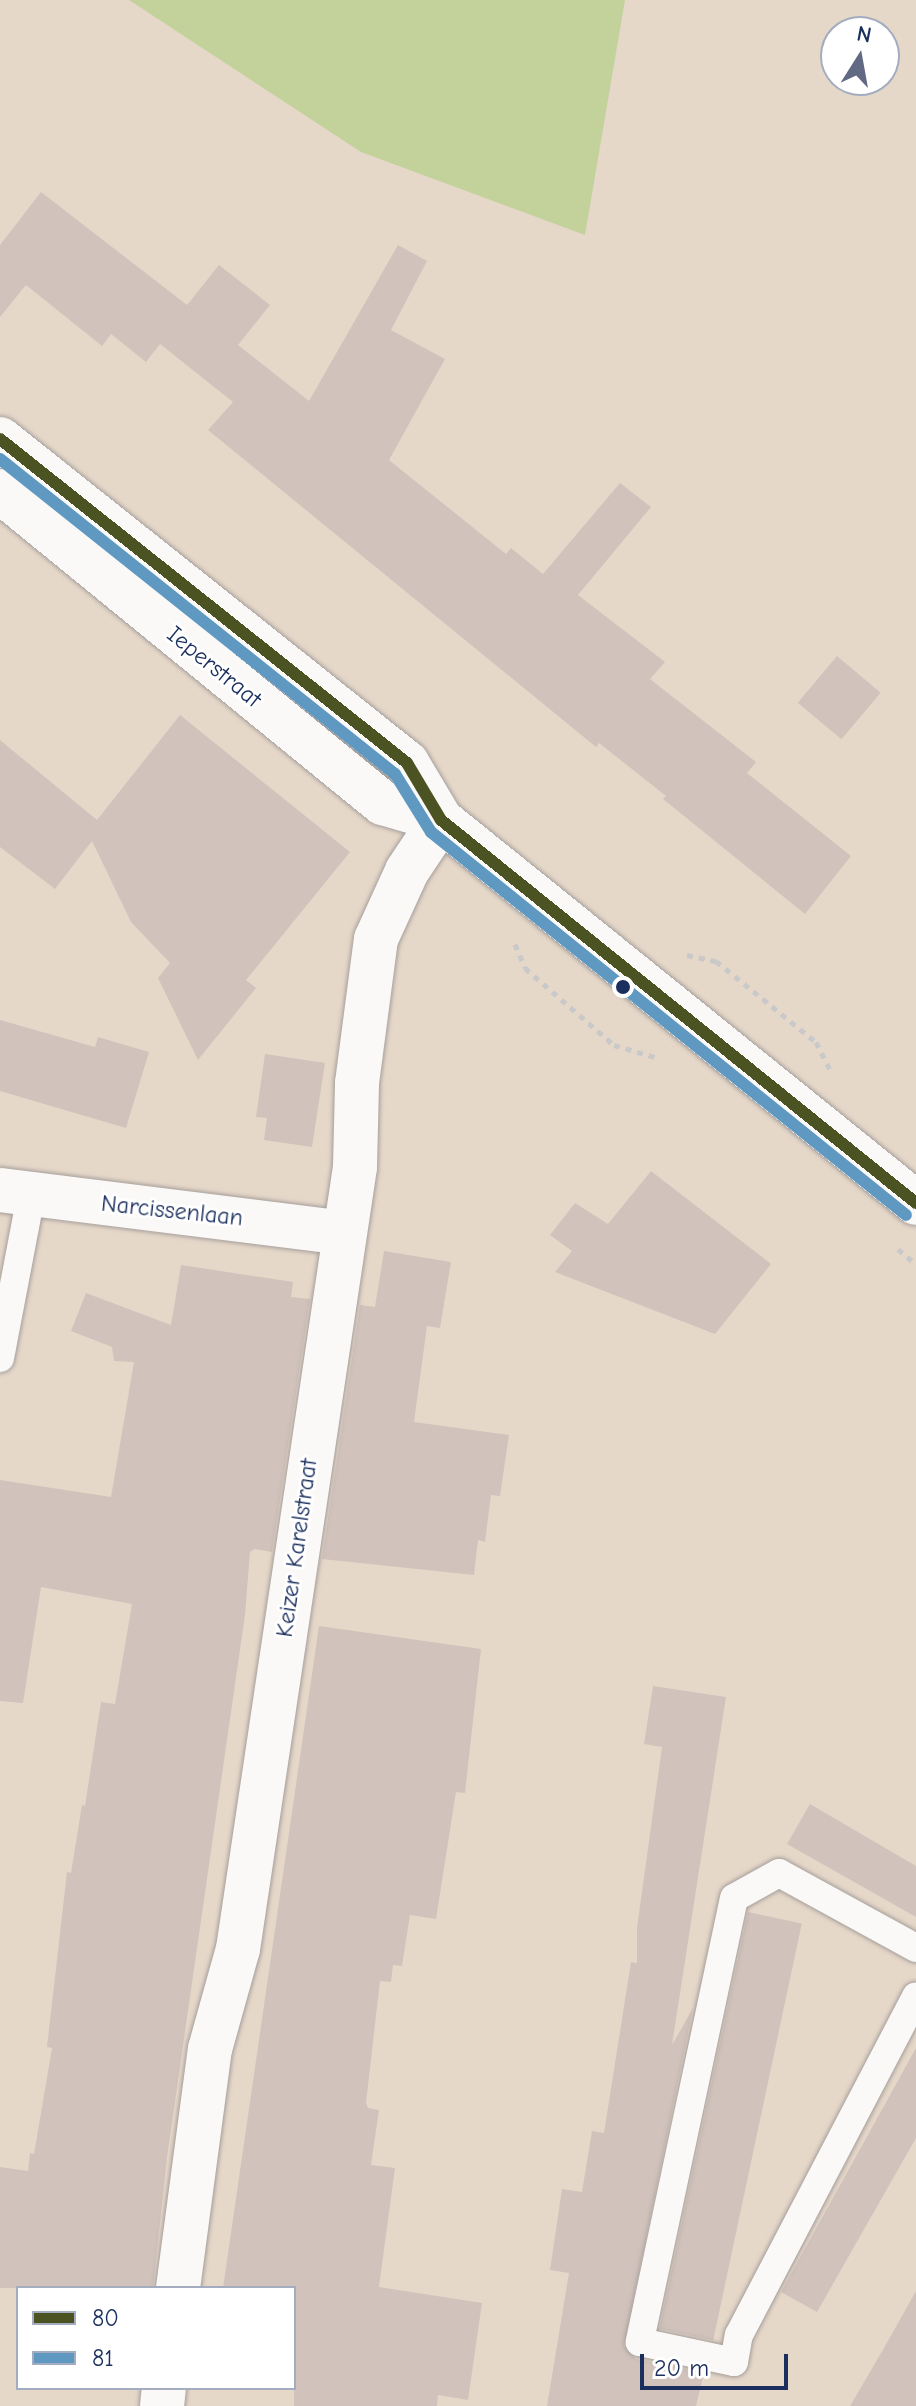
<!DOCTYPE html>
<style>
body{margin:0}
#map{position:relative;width:916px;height:2406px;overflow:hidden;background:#e6d8c9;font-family:"Comic Neue",sans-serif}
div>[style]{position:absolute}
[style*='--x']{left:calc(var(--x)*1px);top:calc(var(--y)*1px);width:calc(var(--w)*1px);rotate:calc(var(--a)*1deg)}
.green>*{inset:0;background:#c3d19b}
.building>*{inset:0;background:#d1c2bc;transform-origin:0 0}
.path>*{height:5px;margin-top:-2.5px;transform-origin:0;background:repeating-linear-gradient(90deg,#cac9c9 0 6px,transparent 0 12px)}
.roads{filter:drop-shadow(0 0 2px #a59f9c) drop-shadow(0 0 2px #a59f9c)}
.lane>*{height:28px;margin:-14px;padding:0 14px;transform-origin:14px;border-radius:14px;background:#fbf9f7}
.street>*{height:44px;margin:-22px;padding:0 22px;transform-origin:22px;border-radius:22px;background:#fbf9f7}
.secondary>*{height:44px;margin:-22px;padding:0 22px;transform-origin:22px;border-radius:22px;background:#fbf9f7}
.bus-1>*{height:12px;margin:-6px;padding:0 6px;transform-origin:6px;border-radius:6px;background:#4a5321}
.bus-2>*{height:12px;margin:-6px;padding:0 6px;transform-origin:6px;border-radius:6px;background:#5f98c0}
.dots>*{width:22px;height:22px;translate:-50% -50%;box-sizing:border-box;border:4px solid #fff;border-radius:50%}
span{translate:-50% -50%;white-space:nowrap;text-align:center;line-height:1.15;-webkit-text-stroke:6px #fff;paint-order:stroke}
.street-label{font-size:24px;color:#1b2f5e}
.legend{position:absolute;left:16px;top:2286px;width:280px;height:104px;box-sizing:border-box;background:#fff;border:2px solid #a4acbf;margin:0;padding:10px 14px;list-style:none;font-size:24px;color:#1b2f5e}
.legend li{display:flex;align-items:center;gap:16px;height:40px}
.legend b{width:40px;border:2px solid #a4acbf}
.north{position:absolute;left:820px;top:16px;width:80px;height:80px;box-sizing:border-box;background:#fff;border:2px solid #a4acbf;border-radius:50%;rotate:11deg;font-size:22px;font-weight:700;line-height:32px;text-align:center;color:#1b2f5e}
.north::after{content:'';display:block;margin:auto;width:28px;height:36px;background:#626a83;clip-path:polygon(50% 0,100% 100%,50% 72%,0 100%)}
.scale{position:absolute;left:640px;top:2354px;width:148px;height:36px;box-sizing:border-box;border:4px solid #1b2f5e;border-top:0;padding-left:10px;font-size:24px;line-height:28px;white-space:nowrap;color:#1b2f5e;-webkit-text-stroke:6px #fff;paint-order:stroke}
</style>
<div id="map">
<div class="green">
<div style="clip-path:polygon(129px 0,625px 0,585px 235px,361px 152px)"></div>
</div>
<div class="building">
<div style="clip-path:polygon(41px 192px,187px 305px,219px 265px,270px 305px,238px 345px,309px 401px,398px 245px,427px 261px,391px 330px,445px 359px,389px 460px,506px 554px,511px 548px,543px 574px,620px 483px,651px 507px,578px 595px,665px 662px,650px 679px,756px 762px,747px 773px,851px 856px,805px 914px,663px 799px,666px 796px,599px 743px,596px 747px,208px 430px,233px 402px,160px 344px,146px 362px,111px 334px,102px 346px,26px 285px,0 317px,0 245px)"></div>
<div style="left:837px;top:656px;width:57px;height:61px;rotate:40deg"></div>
<div style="clip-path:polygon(180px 715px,350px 852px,246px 980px,256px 988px,198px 1060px,158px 978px,170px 963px,131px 922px,92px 841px,55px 889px,0 847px,0 740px,97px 820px)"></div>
<div style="clip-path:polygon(0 1020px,95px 1047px,98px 1037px,149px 1052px,126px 1128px,0 1091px)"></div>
<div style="clip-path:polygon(265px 1054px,325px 1063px,312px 1147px,264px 1140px,267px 1118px,256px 1117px)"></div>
<div style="clip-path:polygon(651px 1171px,771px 1264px,715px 1334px,555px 1272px,572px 1251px,550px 1235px,575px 1203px,608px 1224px)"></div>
<div style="clip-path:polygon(384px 1251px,451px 1262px,440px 1328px,427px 1326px,414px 1422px,509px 1435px,500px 1496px,491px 1495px,485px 1542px,478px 1540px,474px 1575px,322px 1559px,360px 1305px,375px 1307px)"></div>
<div style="clip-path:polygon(181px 1265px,293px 1282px,291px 1297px,310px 1299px,272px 1552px,254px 1549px,250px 1552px,245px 1615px,167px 2157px,153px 2288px,0 2288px,0 2167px,28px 2171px,30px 2153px,34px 2154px,52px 2048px,47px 2047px,67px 1872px,71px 1873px,82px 1805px,85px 1806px,101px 1702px,115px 1704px,132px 1604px,41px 1587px,23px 1703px,0 1701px,0 1480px,111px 1497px,134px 1362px,114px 1361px,112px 1347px,71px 1331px,86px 1293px,171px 1325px)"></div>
<div style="clip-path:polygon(319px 1626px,481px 1649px,465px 1793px,456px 1792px,436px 1919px,410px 1915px,402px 1966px,393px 1965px,391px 1982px,380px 1981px,366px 2103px,368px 2108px,379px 2110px,371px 2165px,395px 2168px,379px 2287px,482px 2303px,468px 2400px,438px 2395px,437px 2406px,294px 2406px,294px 2288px,223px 2288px)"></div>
<div style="clip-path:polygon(653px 1686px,726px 1697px,672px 2045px,693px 2008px,624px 2346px,636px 2359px,704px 2373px,696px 2406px,547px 2406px,569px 2273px,550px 2270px,562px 2189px,582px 2192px,592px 2131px,604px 2133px,631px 1962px,637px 1963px,637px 1928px,662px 1747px,644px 1744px)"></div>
<div style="clip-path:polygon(810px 1804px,916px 1866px,916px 1917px,787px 1844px)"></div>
<div style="left:748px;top:1912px;width:55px;height:426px;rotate:12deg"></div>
<div style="clip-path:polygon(916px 2048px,916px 2138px,817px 2312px,781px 2292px)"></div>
<div style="clip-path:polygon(916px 2291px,916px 2406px,850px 2406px,884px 2348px)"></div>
</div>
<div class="path">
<div style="--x:515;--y:944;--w:26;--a:67"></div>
<div style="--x:525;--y:968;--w:118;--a:40.9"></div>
<div style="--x:614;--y:1045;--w:43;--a:16.3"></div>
<div style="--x:687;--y:955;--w:30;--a:12"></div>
<div style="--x:716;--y:961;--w:129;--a:39"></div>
<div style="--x:816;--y:1042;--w:31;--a:63"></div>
<div style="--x:898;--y:1249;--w:23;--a:40"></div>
</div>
<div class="roads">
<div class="lane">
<div style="--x:0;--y:1358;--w:165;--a:-79.2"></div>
<div style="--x:916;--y:1948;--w:156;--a:-151.3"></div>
<div style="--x:779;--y:1873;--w:51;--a:150.9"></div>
<div style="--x:734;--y:1898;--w:454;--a:102"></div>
<div style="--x:640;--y:2342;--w:96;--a:12"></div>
<div style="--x:734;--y:2362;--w:27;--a:-80"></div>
<div style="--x:739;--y:2335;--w:382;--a:-62.4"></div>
</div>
<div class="street">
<div style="--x:0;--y:1190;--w:347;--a:7.1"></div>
<div style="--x:178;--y:2288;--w:241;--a:-82.4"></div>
<div style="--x:210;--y:2049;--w:104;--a:-74.4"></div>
<div style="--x:238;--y:1949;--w:791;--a:-81.49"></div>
<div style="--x:355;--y:1167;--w:84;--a:-88.6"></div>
<div style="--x:357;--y:1083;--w:145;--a:-82.5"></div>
<div style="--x:376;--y:939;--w:75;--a:-65.5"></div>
<div style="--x:407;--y:871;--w:61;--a:-56.3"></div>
<div style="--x:162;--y:2406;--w:18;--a:-84"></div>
</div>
<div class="secondary">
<div style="--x:0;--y:439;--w:520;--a:38.52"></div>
<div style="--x:407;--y:763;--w:66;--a:59.2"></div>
<div style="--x:441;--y:820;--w:610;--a:38.88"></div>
<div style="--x:0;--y:491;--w:494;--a:39.2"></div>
<div style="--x:383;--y:803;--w:60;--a:16.3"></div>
</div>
</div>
<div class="bus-1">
<div style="--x:0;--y:439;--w:520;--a:38.52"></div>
<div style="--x:407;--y:763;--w:66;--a:59.2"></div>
<div style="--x:441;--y:820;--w:610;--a:38.88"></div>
</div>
<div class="bus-2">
<div style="--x:0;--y:459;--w:505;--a:38.57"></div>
<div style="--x:395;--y:774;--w:68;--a:58.2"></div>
<div style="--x:431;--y:832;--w:610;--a:38.88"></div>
</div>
<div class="dots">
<div style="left:623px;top:987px;background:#1b2f5e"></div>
</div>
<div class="street-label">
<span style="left:214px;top:667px;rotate:39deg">Ieperstraat</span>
<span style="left:172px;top:1211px;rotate:6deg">Narcissenlaan</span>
<span style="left:297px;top:1548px;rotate:-82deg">Keizer Karelstraat</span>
</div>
<ul class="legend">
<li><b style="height:10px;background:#4a5321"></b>80</li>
<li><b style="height:10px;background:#5f98c0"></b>81</li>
</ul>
<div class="north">N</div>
<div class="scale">20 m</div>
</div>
